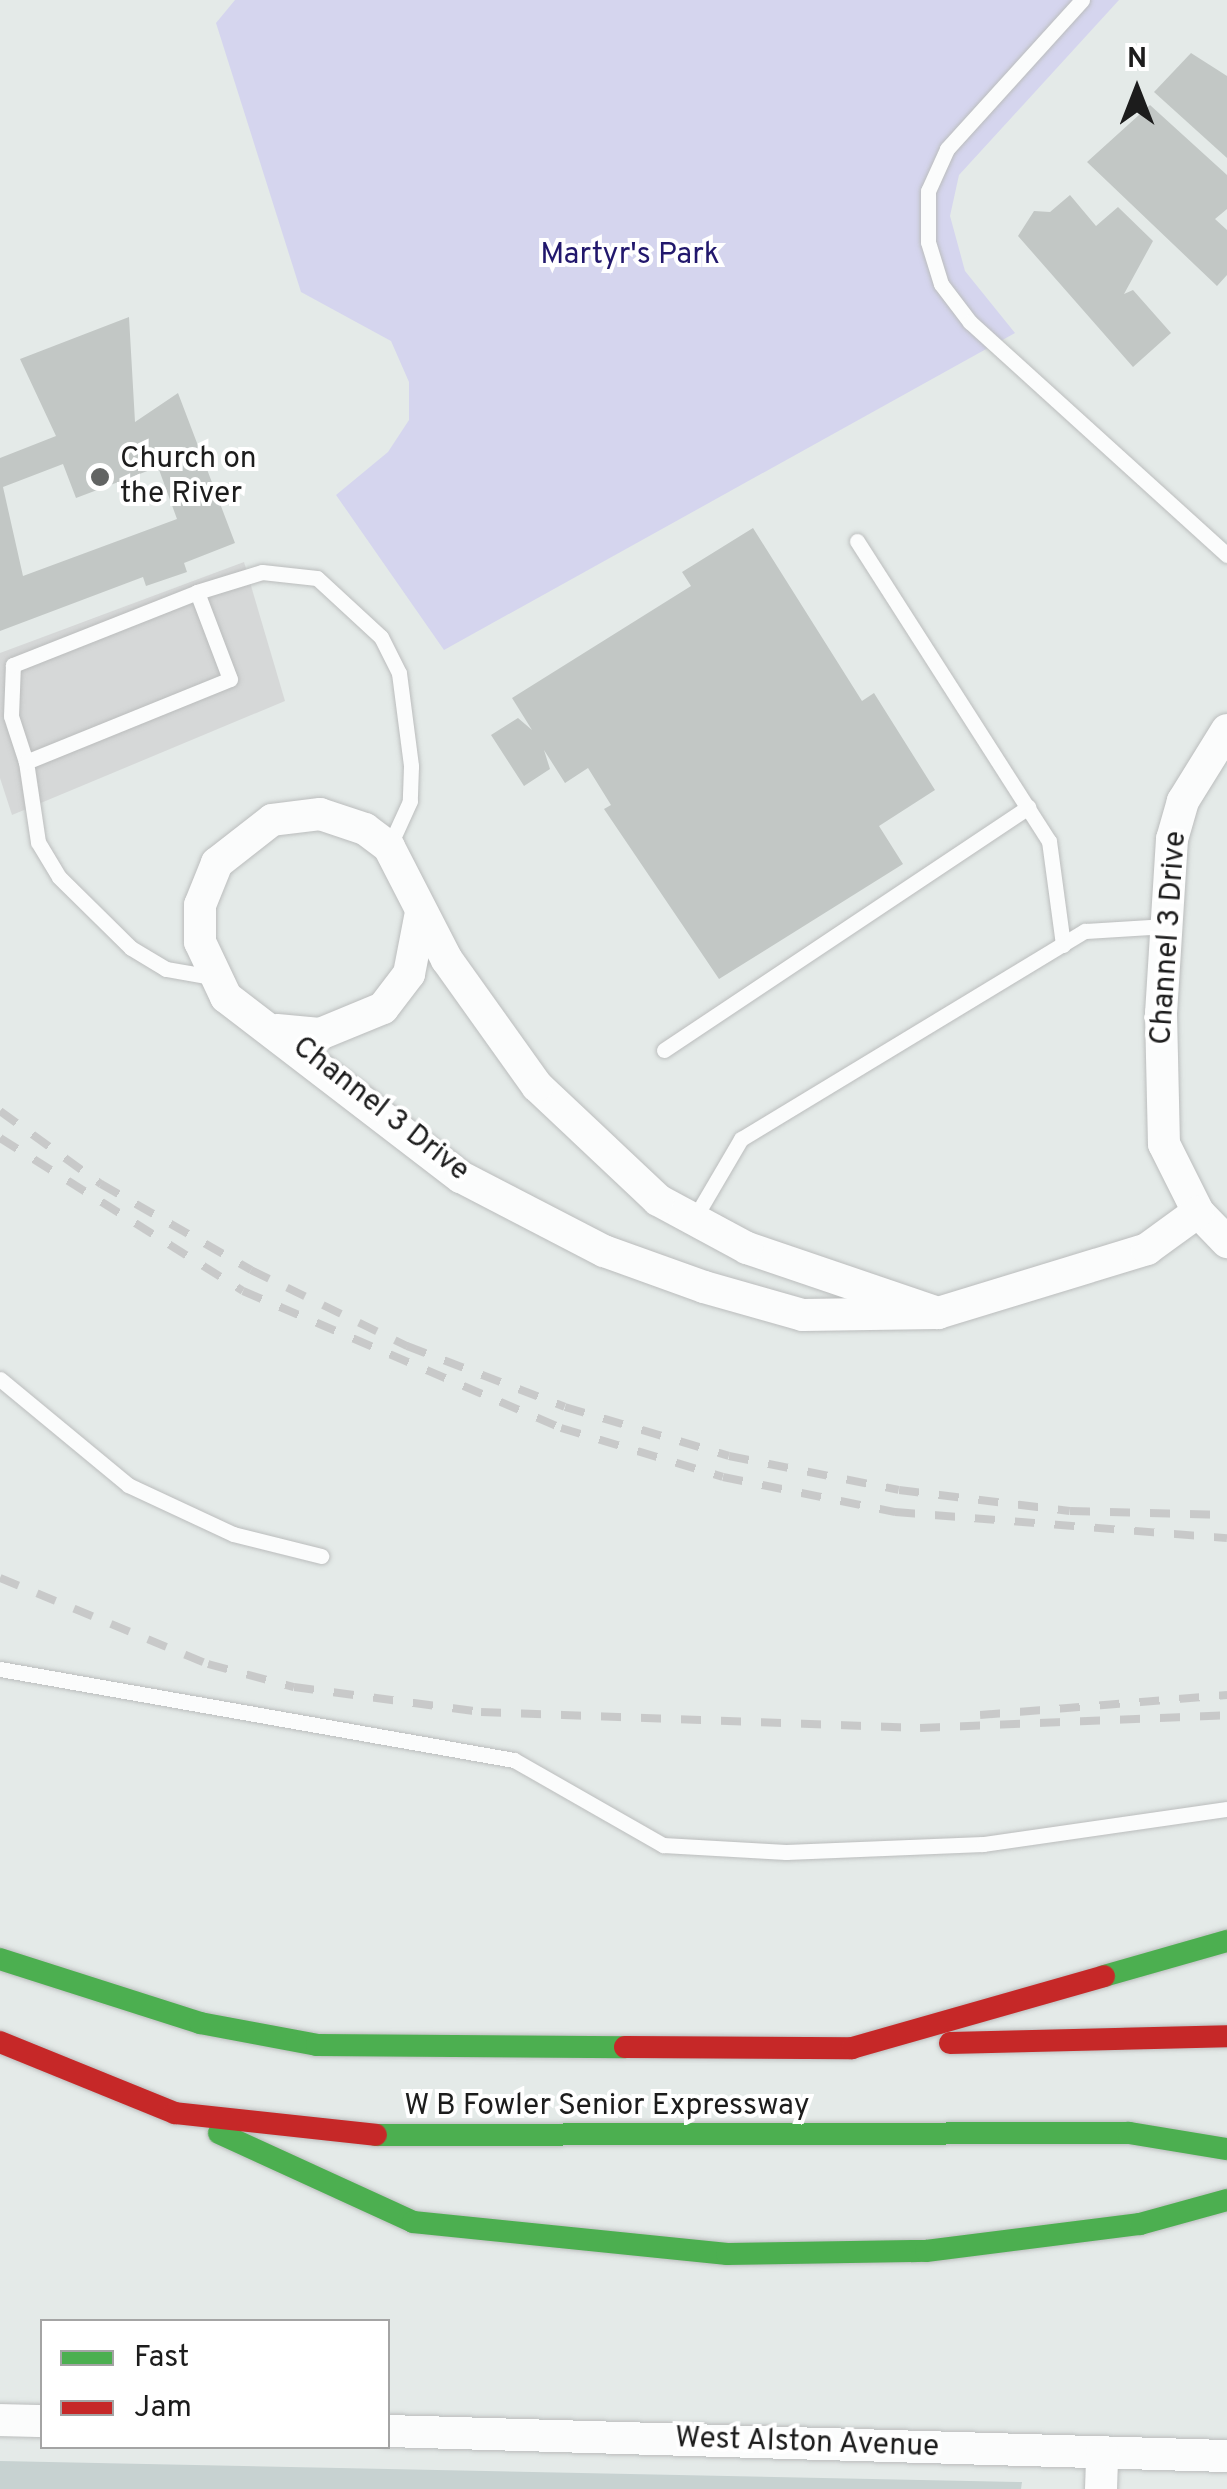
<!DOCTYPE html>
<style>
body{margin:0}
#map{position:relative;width:1227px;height:2489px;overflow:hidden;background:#e4eae8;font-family:Overpass,sans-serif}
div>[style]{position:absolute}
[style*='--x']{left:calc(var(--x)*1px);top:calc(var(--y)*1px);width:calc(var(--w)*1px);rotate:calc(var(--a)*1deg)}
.religious>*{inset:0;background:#d6d8d8}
.construction>*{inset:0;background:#c7d2d1}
.park>*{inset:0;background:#d5d5ee}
.building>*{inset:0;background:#c2c7c5}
.roads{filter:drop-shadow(0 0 2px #bbbdbd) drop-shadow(0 0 2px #bbbdbd)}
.lane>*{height:15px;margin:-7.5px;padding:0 7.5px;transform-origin:7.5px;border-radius:7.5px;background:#fbfcfc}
.street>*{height:32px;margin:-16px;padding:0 16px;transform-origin:16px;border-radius:16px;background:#fbfcfc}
.fast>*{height:22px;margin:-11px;padding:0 11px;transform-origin:11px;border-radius:11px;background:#4caf50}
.jam>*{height:22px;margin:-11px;padding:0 11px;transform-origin:11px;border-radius:11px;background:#c62828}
.rail>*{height:8px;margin-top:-4px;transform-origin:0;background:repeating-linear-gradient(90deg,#c8c9c9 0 20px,transparent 0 40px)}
.dots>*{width:28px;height:28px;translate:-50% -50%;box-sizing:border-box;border:5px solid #fff;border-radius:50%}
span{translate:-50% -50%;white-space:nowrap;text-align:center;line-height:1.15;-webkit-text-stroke:8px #fff;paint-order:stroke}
.park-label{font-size:30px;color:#21176c}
.poi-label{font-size:30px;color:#1c1c1c}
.left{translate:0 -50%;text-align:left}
.street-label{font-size:30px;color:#1c1c1c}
.legend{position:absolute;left:40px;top:2319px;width:350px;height:130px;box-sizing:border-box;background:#fff;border:2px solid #a4a4a4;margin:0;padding:12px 18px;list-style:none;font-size:30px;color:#1c1c1c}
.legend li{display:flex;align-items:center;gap:20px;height:50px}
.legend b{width:50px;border:2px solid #a4a4a4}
.north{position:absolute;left:1087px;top:40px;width:100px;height:100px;-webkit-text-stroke:8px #fff;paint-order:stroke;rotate:0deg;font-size:28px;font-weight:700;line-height:40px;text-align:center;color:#1c1c1c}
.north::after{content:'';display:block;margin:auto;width:35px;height:45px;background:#1c1c1c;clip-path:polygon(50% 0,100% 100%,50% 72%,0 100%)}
</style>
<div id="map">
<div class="religious">
<div style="clip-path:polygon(244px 562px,285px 701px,12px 815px,0 778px,0 653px)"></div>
</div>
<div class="construction">
<div style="clip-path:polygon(0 2461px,1022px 2482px,1021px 2489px,0 2489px)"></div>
</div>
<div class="park">
<div style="clip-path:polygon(235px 0,1119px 0,959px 175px,950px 216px,965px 271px,1015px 333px,444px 650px,336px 495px,388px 452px,409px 420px,409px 382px,391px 341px,301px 292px,216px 23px)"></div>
</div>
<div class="building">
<div style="clip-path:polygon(1191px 53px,1227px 76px,1227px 158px,1154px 92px)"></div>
<div style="clip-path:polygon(1150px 105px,1227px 175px,1227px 209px,1215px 219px,1227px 230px,1227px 275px,1217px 286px,1087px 162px)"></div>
<div style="clip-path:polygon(1070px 195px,1096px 226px,1118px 207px,1153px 241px,1124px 294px,1133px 290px,1171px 333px,1133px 367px,1018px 236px,1034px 211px,1050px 212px)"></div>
<div style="clip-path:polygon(evenodd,129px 317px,135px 422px,178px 393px,235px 543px,184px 563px,187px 572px,146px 586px,143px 577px,0 631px,0 458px,56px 436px,20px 359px,129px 317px,63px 464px,76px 498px,158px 467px,177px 519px,23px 576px,3px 487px,63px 464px)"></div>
<div style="clip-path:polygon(753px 528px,862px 701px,874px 693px,935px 790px,879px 826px,903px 864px,719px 979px,604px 809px,611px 805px,588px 768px,565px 783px,544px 750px,550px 769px,524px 786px,491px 735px,518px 718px,532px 730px,512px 698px,691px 586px,682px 572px)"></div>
</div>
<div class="roads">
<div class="lane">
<div style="--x:1082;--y:0;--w:201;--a:132.2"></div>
<div style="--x:947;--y:149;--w:46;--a:114.3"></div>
<div style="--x:928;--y:191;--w:51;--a:90"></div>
<div style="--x:928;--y:242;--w:44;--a:72.8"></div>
<div style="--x:941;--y:284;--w:48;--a:52.7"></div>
<div style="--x:970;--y:322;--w:347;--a:42.2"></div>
<div style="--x:857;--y:541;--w:356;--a:57.4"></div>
<div style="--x:1049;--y:841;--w:105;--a:82.3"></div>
<div style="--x:26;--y:762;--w:48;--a:-108.1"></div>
<div style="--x:11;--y:716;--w:51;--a:-87.8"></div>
<div style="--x:13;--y:665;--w:198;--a:-21.6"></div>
<div style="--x:212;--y:977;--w:47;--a:-170.1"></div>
<div style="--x:166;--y:969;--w:41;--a:-149"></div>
<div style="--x:131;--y:948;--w:101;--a:-135.4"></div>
<div style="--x:59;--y:877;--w:41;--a:-121"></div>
<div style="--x:38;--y:842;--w:81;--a:-98.5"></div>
<div style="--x:26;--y:762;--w:220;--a:-22.1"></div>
<div style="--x:230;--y:679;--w:93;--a:-110.8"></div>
<div style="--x:197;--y:592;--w:68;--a:-17.1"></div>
<div style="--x:262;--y:572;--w:55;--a:6.2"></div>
<div style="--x:317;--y:578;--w:87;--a:42.7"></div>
<div style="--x:381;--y:637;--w:40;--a:63.4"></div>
<div style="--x:399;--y:673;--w:94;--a:82.6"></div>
<div style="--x:411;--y:766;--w:35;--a:92"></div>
<div style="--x:410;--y:801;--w:51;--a:114.5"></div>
<div style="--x:664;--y:1050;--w:438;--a:-33.7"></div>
<div style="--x:694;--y:1219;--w:93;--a:-59.6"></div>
<div style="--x:741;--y:1139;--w:402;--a:-31.2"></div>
<div style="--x:1085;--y:931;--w:82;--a:-3.5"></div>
<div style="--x:0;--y:1379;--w:166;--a:39.6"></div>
<div style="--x:128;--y:1485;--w:116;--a:25"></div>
<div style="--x:233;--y:1534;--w:91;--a:14"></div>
<div style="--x:0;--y:1669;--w:522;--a:10.04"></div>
<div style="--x:514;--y:1760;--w:172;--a:29.7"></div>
<div style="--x:663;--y:1845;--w:123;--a:3.3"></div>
<div style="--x:786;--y:1852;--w:197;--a:-2.3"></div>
<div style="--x:983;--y:1844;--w:246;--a:-8.2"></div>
</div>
<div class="street">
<div style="--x:1227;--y:730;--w:84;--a:121.8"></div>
<div style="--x:1183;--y:801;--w:40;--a:106"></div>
<div style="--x:1172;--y:839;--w:174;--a:93.6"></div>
<div style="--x:1161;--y:1013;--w:131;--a:88.7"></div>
<div style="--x:1164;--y:1144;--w:76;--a:63.4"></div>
<div style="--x:1198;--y:1212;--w:42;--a:46"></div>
<div style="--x:277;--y:1030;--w:43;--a:5.3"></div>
<div style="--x:320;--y:1034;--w:68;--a:-22.4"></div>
<div style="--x:383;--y:1008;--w:43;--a:-52.6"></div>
<div style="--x:409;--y:974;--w:63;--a:-79"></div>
<div style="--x:938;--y:1313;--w:202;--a:-161.2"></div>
<div style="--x:747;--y:1248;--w:101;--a:-151.7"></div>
<div style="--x:658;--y:1200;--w:166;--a:-136.7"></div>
<div style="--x:537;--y:1086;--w:155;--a:-125.5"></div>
<div style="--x:447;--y:960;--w:127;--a:-117.2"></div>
<div style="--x:389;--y:847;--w:30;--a:-143"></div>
<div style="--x:365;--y:829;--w:47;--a:-161.6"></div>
<div style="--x:320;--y:814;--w:48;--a:172.9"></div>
<div style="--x:272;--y:820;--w:70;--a:142"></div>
<div style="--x:217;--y:863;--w:45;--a:112"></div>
<div style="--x:200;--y:905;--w:37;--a:90"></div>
<div style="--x:200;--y:942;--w:61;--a:64.7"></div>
<div style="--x:226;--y:997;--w:296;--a:37.5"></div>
<div style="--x:461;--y:1177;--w:161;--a:27.4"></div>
<div style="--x:604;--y:1251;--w:106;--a:19.8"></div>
<div style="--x:704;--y:1287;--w:103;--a:15.8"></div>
<div style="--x:803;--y:1315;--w:135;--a:-0.8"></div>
<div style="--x:938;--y:1313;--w:219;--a:-17"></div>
<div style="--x:1147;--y:1249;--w:63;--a:-36"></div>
<div style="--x:0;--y:2420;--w:42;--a:1.4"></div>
<div style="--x:388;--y:2431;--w:839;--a:1.71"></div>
<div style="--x:1101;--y:2489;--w:36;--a:-88"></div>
</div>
<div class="fast">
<div style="--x:0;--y:1959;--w:210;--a:17.7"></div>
<div style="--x:200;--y:2023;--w:119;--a:10.6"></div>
<div style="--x:317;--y:2045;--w:308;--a:0.4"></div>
<div style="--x:1104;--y:1976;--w:128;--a:-15.9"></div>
<div style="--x:219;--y:2133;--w:213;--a:24.6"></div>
<div style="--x:413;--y:2222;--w:316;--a:5.8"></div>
<div style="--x:727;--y:2254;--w:199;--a:-0.9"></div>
<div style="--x:926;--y:2251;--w:216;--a:-7.2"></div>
<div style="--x:1140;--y:2224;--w:90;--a:-15.4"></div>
<div style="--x:376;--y:2135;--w:753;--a:-0.15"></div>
<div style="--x:1129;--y:2133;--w:99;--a:9.3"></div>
</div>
<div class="jam">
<div style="--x:0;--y:2042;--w:189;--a:22.1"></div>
<div style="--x:175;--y:2113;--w:202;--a:6.2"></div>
<div style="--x:950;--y:2043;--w:277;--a:-1.4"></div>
<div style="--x:625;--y:2047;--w:227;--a:0.3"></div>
<div style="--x:852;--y:2048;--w:262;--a:-15.9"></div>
</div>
</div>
<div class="rail">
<div style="--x:0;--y:1111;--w:125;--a:35.9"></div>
<div style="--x:101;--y:1184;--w:173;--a:29.8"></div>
<div style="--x:251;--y:1270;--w:174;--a:26"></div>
<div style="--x:407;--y:1346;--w:169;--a:21.1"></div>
<div style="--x:565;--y:1407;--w:171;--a:16.6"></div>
<div style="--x:729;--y:1456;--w:173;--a:11.3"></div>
<div style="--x:899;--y:1490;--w:172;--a:7"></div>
<div style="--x:1070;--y:1511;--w:157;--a:1.5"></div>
<div style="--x:0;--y:1138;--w:287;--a:32.2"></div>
<div style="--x:243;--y:1291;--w:346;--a:23.3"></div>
<div style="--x:561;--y:1428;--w:169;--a:16.8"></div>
<div style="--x:723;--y:1477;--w:176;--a:11.5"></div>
<div style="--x:895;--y:1512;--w:333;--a:4.5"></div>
<div style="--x:0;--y:1578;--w:225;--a:22.5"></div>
<div style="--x:208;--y:1664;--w:89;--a:15"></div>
<div style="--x:294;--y:1687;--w:189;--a:7.6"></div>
<div style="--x:481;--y:1712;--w:439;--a:2.1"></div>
<div style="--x:920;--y:1728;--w:307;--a:-2.4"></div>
<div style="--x:980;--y:1715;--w:248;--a:-4.6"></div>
</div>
<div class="dots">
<div style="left:100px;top:477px;background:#626463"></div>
</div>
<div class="park-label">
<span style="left:630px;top:256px">Martyr's Park</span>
</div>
<div class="poi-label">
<span class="left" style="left:120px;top:477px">Church on<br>the River</span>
</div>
<div class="street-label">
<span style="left:1170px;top:938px;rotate:-86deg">Channel 3 Drive</span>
<span style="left:380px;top:1110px;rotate:38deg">Channel 3 Drive</span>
<span style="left:607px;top:2107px">W B Fowler Senior Expressway</span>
<span style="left:807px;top:2444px;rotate:2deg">West Alston Avenue</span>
</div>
<ul class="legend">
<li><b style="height:12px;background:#4caf50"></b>Fast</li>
<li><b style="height:12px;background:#c62828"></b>Jam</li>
</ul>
<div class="north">N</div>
</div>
